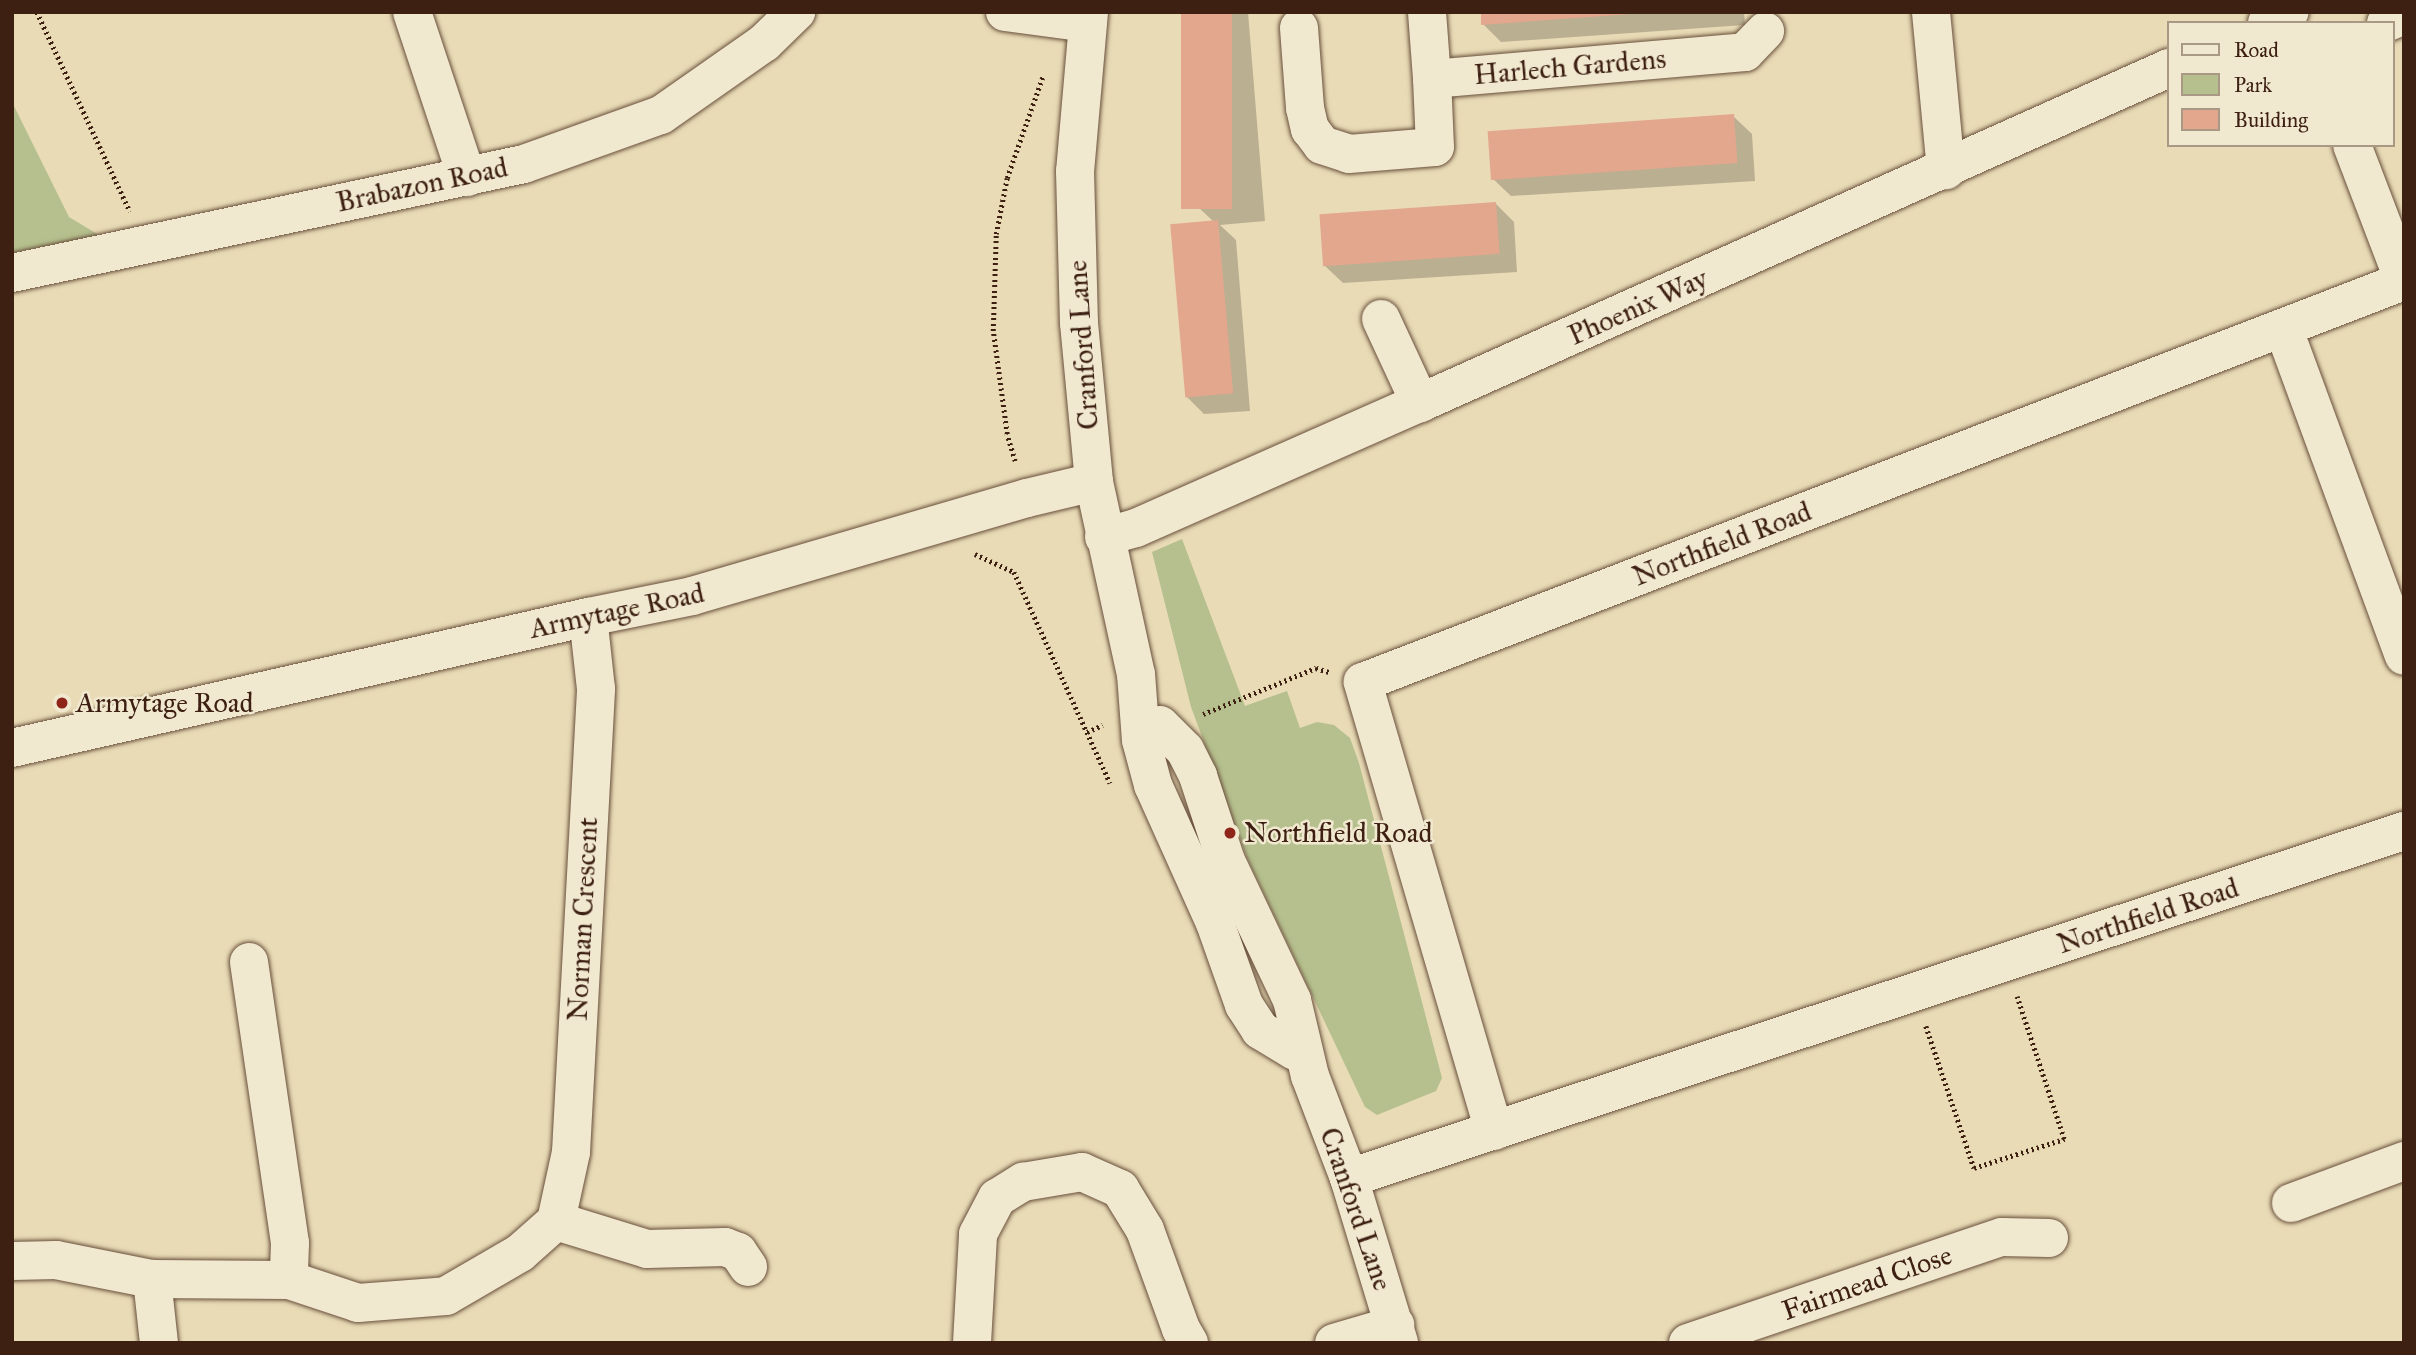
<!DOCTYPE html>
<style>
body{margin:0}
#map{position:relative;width:2416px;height:1355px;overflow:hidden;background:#e9dbb6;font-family:"IM FELL Great Primer",serif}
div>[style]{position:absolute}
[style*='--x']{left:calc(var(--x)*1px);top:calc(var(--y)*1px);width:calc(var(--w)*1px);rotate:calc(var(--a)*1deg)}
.green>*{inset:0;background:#b6c08e}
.shadow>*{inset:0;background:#0003}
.building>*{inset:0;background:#e3a78e;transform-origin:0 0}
.path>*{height:4.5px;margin-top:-2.25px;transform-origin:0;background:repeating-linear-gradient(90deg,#3d2012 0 2px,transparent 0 5.5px)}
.roads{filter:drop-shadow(0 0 2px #684f3b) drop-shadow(0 0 2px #684f3b)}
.minor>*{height:38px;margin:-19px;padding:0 19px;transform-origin:19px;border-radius:19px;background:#f1e8d0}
.dots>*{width:19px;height:19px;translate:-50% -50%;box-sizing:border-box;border:4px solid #f1e8d0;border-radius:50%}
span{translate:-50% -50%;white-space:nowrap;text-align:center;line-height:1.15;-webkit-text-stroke:5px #f1e8d0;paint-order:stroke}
.street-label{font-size:28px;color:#3d2012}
.poi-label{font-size:28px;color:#3d2012}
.left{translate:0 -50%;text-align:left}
.frame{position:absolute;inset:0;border:14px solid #3d2012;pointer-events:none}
.legend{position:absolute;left:2167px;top:21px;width:228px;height:126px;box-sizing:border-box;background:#f1e8d0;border:2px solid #a99884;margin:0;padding:9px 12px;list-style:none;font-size:21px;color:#3d2012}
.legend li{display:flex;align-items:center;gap:14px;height:35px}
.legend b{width:35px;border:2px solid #a99884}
</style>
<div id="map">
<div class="green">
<div style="clip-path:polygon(12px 102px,69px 217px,99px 235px,12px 253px)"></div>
<div style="clip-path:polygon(1182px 539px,1245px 706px,1287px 691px,1300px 728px,1317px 722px,1334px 725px,1350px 738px,1359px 763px,1442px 1078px,1436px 1091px,1377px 1115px,1365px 1107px,1248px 860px,1191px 707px,1152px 552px)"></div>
</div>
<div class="shadow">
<div style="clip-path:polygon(1182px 12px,1248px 12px,1265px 221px,1220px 225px,1236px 240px,1250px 411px,1204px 414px,1186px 396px,1214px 222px,1198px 207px)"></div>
<div style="clip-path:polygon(1482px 12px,1744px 12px,1745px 25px,1501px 42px,1483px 24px)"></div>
<div style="clip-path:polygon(1733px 116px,1752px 134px,1755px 181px,1511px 196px,1492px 178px)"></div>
<div style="clip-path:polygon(1495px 203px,1514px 222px,1517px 272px,1343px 283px,1324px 265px)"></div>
</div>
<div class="building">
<div style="left:1181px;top:12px;width:51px;height:197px"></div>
<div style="clip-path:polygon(1481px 12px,1631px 12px,1631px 14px,1481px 25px)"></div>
<div style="left:1734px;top:114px;width:49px;height:247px;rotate:86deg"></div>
<div style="left:1496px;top:202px;width:52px;height:177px;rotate:86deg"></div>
<div style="left:1218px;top:220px;width:174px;height:48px;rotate:85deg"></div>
</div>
<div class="path">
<div style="--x:37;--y:12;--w:220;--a:65"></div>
<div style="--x:1015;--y:461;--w:28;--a:-107"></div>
<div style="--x:1007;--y:434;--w:104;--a:-97.7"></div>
<div style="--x:993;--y:331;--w:97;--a:-88.2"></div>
<div style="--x:996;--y:234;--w:57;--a:-78.9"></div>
<div style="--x:1007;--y:178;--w:108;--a:-70.6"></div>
<div style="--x:975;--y:554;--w:43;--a:24.8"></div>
<div style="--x:1014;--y:572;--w:232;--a:65.5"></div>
<div style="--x:1203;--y:714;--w:122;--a:-22.2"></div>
<div style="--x:1316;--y:668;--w:14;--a:17"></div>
<div style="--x:1087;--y:732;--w:17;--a:-24"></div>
<div style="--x:1926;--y:1026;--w:150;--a:71.3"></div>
<div style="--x:1974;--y:1168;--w:95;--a:-17.9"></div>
<div style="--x:2064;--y:1139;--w:150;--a:-108.3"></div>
</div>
<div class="roads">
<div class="minor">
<div style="--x:412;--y:12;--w:174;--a:71.6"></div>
<div style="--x:1005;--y:12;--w:83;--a:7.6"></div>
<div style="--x:1089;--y:12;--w:160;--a:95"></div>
<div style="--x:1075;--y:171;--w:152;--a:88.5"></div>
<div style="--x:1079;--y:323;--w:160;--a:84.6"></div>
<div style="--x:1094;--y:482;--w:197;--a:77.7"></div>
<div style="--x:1136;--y:674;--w:66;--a:85.7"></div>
<div style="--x:1141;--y:740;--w:47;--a:75.1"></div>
<div style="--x:1153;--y:785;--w:151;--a:65.8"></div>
<div style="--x:1215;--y:923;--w:87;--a:70.5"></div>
<div style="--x:1244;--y:1005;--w:30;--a:57"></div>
<div style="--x:1260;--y:1030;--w:41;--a:31"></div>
<div style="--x:1427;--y:12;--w:67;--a:85.7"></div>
<div style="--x:1432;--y:79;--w:314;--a:-4.9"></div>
<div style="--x:1745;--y:52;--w:29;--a:-46"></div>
<div style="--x:1931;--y:12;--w:159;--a:84.6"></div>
<div style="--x:2267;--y:23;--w:25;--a:-26"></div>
<div style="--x:2386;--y:23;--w:20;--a:-24"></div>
<div style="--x:1299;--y:28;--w:80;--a:85.7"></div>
<div style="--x:1305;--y:108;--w:22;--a:77"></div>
<div style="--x:1310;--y:129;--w:20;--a:53"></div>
<div style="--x:1322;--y:145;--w:28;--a:18"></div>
<div style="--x:1349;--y:154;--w:86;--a:-4.7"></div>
<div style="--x:1435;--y:147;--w:68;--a:-92.5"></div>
<div style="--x:2352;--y:145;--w:146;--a:69.1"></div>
<div style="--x:12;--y:273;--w:523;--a:-12.02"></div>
<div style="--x:524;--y:164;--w:145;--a:-19.7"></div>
<div style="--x:661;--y:115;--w:126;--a:-35"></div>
<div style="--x:764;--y:43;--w:45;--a:-44.1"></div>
<div style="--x:1381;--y:319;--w:93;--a:65.1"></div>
<div style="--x:2284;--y:330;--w:347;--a:69.8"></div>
<div style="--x:1104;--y:537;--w:33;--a:-16"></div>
<div style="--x:1136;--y:528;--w:310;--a:-23.8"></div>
<div style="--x:1420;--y:403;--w:821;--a:-24.1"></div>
<div style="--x:1160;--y:725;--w:35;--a:45"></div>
<div style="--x:1185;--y:750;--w:29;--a:63"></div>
<div style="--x:1198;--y:776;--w:89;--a:71.8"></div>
<div style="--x:1226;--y:861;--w:154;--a:64.6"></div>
<div style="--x:1292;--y:1000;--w:78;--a:76.7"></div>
<div style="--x:1310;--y:1076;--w:109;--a:69.1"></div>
<div style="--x:1349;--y:1178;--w:172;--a:73.1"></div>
<div style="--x:12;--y:748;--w:591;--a:-12.81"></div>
<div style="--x:588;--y:617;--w:106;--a:-11.4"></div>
<div style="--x:692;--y:596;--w:349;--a:-16.3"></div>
<div style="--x:1027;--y:498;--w:69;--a:-13.4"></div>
<div style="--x:249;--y:962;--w:284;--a:81.7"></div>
<div style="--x:290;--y:1243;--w:37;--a:92"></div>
<div style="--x:1494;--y:1131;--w:468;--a:-106.3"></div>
<div style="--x:1363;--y:682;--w:1116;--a:-21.07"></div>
<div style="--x:1349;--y:1178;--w:1111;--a:-18.21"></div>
<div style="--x:2291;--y:1203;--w:121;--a:-20.4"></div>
<div style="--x:556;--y:1221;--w:95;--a:17.1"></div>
<div style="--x:647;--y:1249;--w:78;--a:-1.5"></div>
<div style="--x:725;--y:1247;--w:14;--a:21"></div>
<div style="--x:738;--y:1252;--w:18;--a:56"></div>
<div style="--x:12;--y:1261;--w:44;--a:-1.3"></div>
<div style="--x:56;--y:1260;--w:98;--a:11.2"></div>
<div style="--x:152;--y:1279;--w:137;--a:0.4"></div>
<div style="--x:289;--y:1280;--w:73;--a:18.4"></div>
<div style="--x:358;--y:1303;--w:88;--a:-4.5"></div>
<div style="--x:446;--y:1296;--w:86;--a:-30.2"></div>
<div style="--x:520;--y:1253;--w:48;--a:-41.6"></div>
<div style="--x:556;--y:1221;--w:71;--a:-77.7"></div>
<div style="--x:571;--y:1152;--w:464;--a:-86.9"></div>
<div style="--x:596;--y:689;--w:72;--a:-96.3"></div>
<div style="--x:152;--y:1279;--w:64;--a:83.8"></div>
<div style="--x:972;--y:1343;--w:109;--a:-86.8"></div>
<div style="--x:978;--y:1234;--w:41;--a:-62.2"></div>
<div style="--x:997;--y:1198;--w:31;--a:-32"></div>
<div style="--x:1023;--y:1182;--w:60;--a:-9.6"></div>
<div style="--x:1082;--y:1172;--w:42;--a:24.1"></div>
<div style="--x:1120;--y:1189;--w:48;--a:58.6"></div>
<div style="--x:1145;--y:1230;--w:105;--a:70"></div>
<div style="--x:1181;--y:1329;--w:16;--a:60"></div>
<div style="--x:1334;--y:1343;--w:64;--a:-16.4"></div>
<div style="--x:1688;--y:1343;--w:331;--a:-18.7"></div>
<div style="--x:2002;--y:1237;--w:47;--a:1.2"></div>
</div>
</div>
<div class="dots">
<div style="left:62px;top:703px;background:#8f2418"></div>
<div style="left:1230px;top:833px;background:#8f2418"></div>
</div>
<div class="street-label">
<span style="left:1570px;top:67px;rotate:-5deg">Harlech Gardens</span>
<span style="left:422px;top:185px;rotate:-12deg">Brabazon Road</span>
<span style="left:1638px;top:307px;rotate:-24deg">Phoenix Way</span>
<span style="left:1083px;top:345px;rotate:-94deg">Cranford Lane</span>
<span style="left:1722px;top:544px;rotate:-21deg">Northfield Road</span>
<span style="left:617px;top:611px;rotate:-12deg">Armytage Road</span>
<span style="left:2148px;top:916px;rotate:-18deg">Northfield Road</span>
<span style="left:583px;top:919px;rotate:-87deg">Norman Crescent</span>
<span style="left:1356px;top:1209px;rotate:71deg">Cranford Lane</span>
<span style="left:1867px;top:1283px;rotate:-19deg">Fairmead Close</span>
</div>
<div class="poi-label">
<span class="left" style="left:76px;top:703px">Armytage Road</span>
<span class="left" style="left:1244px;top:833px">Northfield Road</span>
</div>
<div class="frame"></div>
<ul class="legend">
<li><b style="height:9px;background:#f1e8d0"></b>Road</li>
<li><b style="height:19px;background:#b6c08e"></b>Park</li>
<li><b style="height:19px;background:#e3a78e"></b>Building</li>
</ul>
</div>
